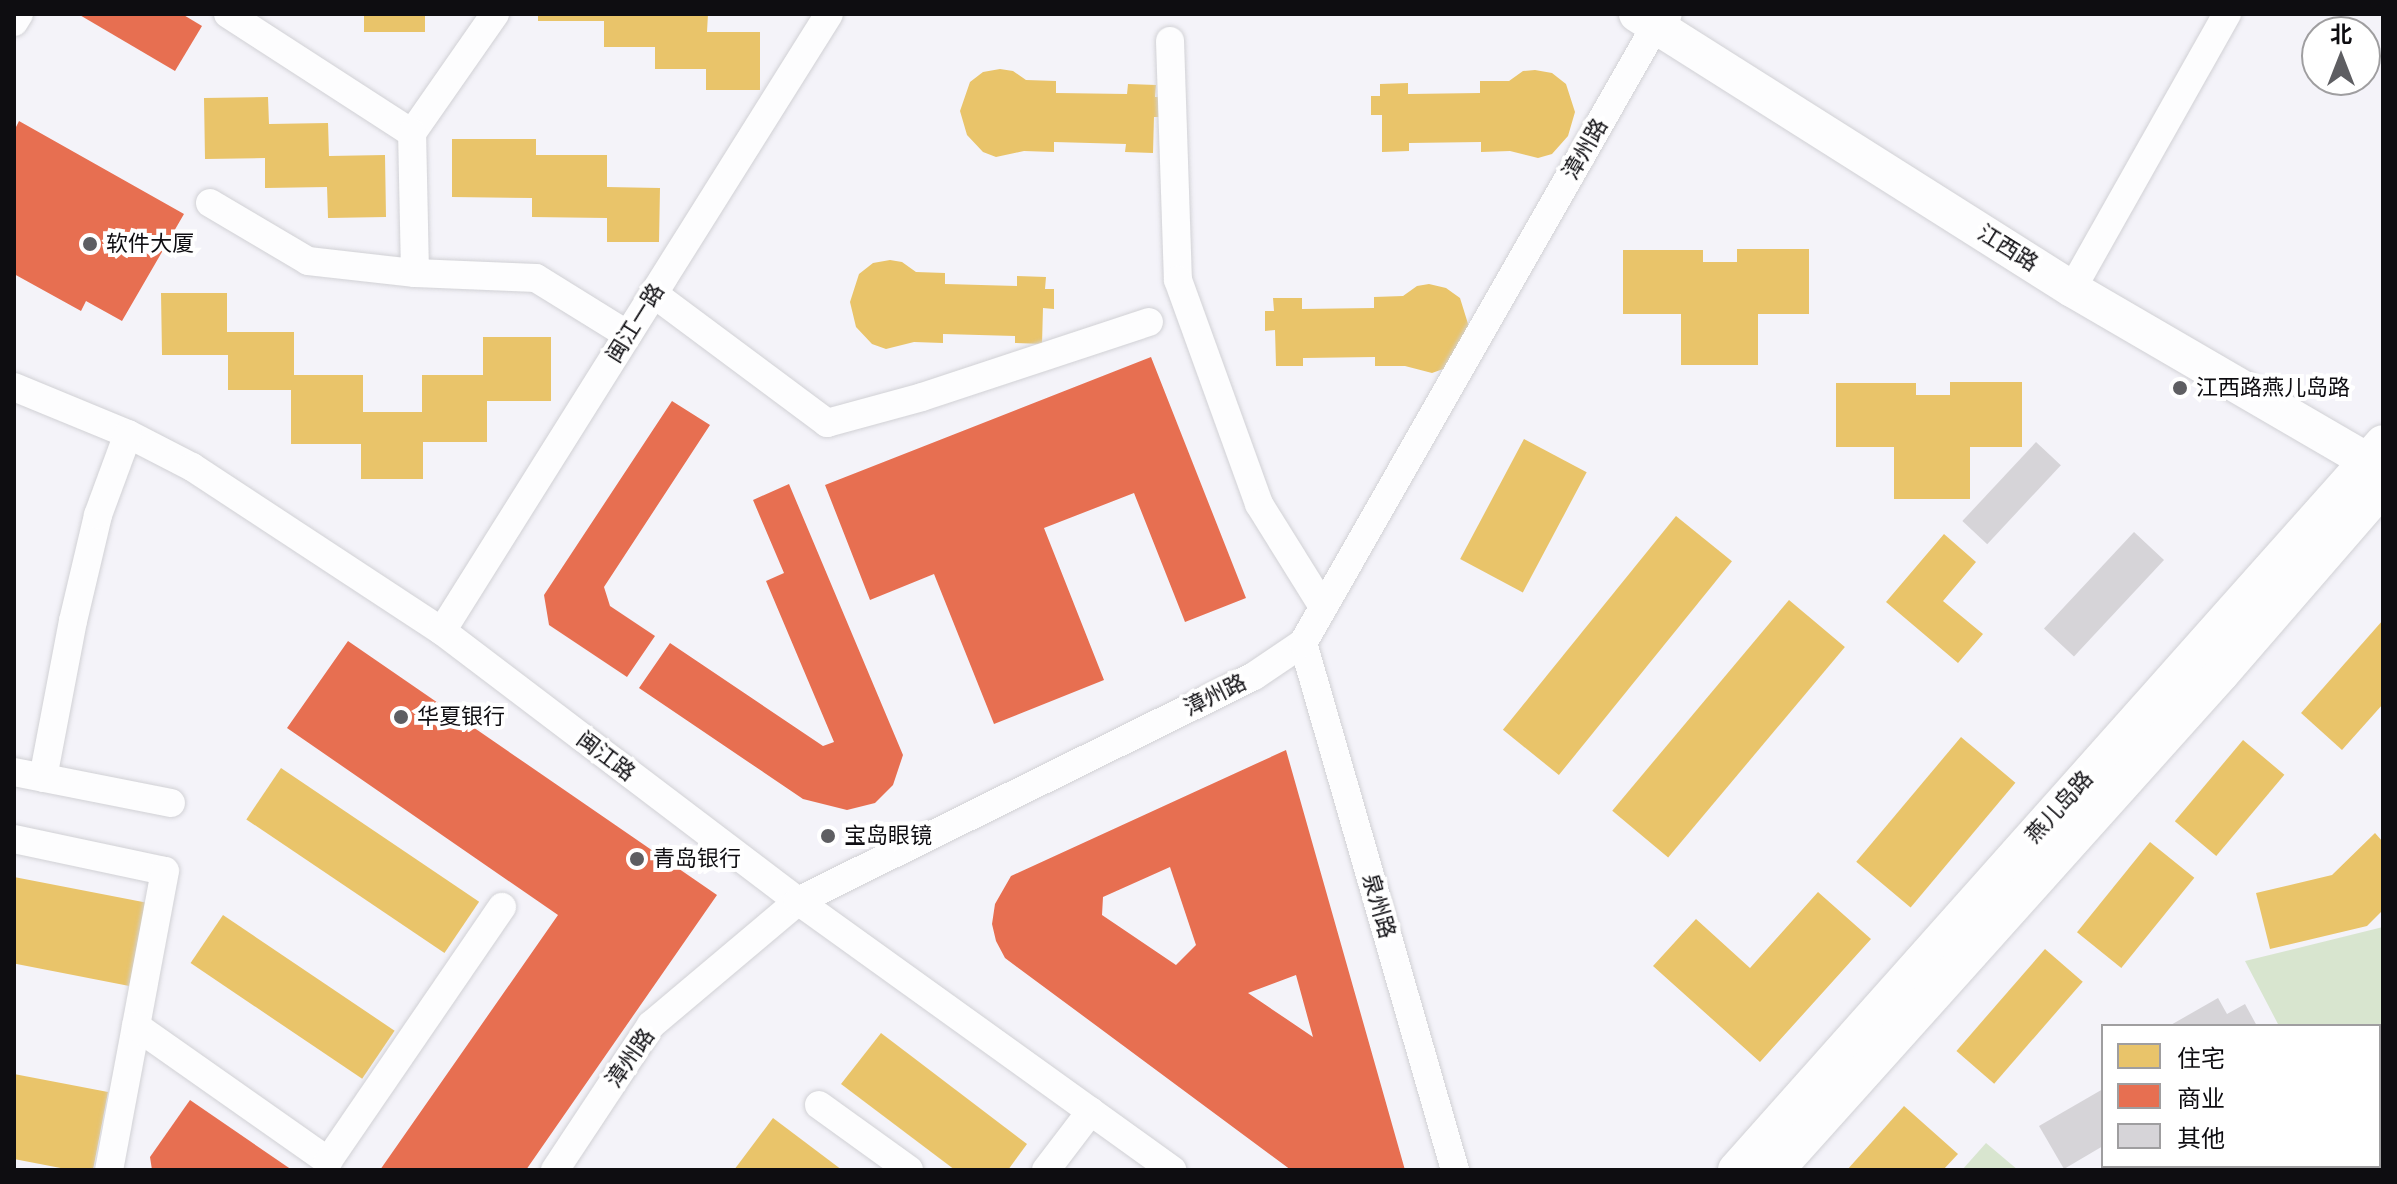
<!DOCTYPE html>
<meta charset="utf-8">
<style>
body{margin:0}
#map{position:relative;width:2397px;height:1184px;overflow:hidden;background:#f4f3f9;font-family:"Archivo Narrow","Noto Sans SC",sans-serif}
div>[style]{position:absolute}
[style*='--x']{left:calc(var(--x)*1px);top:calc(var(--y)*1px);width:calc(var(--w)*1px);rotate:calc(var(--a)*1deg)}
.green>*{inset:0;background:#d8e5cf;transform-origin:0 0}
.homes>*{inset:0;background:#e9c46a;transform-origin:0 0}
.shops>*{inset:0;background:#e76f51}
.building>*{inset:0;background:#d6d4d8;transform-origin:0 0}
.roads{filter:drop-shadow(0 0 2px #d1d1d5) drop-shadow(0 0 2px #d1d1d5)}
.minor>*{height:28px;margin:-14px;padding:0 14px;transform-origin:14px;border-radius:14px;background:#fdfdfe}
.major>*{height:36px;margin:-18px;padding:0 18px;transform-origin:18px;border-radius:18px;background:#fdfdfe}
.dots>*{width:22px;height:22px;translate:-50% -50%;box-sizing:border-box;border:4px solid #fff;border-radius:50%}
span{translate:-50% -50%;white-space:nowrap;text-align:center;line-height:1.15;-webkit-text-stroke:8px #fff;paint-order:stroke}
.street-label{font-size:22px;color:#0e0d11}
.poi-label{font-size:22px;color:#0e0d11}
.left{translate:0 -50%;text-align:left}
.frame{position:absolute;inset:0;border:16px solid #0e0d11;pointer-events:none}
.legend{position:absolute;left:2101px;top:1024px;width:280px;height:144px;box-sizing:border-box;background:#fff;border:2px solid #9f9ea0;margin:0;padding:10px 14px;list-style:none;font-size:24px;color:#0e0d11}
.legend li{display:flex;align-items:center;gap:16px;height:40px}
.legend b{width:40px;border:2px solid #9f9ea0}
.north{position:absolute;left:2301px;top:16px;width:80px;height:80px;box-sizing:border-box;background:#fff;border:2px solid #9f9ea0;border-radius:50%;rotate:0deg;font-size:22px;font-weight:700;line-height:32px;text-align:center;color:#0e0d11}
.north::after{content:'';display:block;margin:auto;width:28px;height:36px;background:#5e5e62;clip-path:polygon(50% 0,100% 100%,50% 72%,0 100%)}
</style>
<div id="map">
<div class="green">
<div style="clip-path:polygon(2383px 927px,2383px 1148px,2379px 1154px,2379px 1026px,2279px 1026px,2245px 961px)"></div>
<div style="clip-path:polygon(1986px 1143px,2018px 1170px,1962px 1170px)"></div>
<div style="left:2124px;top:1166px;width:246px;height:8px"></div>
</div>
<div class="homes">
<div style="left:364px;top:14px;width:61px;height:18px"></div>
<div style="clip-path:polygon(538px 14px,708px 14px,707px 32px,760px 32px,760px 90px,706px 90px,706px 69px,655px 69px,655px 47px,604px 47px,604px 21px,538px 21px)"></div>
<div style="clip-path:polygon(1000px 69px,1013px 71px,1026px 80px,1056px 81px,1056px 93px,1127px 94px,1128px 84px,1156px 85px,1155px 97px,1164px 97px,1164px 117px,1154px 117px,1153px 153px,1125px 152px,1126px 144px,1054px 142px,1054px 152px,1024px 151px,996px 157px,983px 152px,967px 135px,960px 111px,970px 82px,983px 72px)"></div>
<div style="clip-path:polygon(1535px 70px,1552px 73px,1566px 84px,1575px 112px,1568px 136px,1552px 154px,1538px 158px,1510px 151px,1481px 152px,1481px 142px,1409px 143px,1409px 151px,1382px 152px,1382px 115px,1371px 115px,1371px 96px,1380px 96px,1380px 84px,1408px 83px,1408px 94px,1480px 93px,1480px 81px,1509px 81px,1523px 71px)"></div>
<div style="clip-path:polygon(268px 97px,269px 124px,328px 123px,329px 156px,385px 155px,386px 217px,328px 218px,327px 187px,265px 188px,265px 158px,205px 159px,204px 98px)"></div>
<div style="clip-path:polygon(452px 139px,536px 139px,536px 155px,607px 155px,607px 187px,660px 188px,659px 242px,607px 242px,607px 218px,532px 217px,532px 198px,452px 197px)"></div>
<div style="clip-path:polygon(1737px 249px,1809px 249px,1809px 314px,1758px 314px,1758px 365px,1681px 365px,1681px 314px,1623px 314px,1623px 250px,1703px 250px,1703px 262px,1737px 262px)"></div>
<div style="clip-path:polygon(890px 260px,902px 262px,916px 272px,945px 273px,945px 284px,1017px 286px,1017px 276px,1046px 277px,1045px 289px,1054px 289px,1054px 309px,1043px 308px,1042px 344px,1015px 343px,1015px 336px,943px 334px,943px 343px,914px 342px,886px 349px,872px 344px,856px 327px,850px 302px,859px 274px,873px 263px)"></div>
<div style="clip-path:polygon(1429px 284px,1446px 288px,1460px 298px,1469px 327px,1446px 368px,1432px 373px,1405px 366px,1375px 366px,1375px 357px,1303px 358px,1303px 366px,1276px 366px,1275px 330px,1265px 331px,1265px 311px,1274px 311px,1273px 298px,1302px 298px,1302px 309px,1374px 308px,1374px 297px,1403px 296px,1417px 286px)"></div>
<div style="clip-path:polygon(161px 293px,227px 293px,227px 332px,294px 332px,294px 375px,363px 375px,363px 412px,422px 412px,422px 375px,483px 375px,483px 337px,551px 337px,551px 401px,487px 401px,487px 442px,423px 442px,423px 479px,361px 479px,361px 444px,291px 444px,291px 390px,228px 390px,228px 355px,162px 355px)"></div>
<div style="clip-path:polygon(1950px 382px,2022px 382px,2022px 447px,1970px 447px,1970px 499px,1894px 499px,1894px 447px,1836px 447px,1836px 383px,1916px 383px,1916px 395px,1950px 395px)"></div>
<div style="left:1524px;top:439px;width:71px;height:136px;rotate:28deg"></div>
<div style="left:1676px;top:516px;width:72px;height:275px;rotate:39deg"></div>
<div style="clip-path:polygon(1944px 534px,1976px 562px,1943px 601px,1983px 634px,1958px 663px,1886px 602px)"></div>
<div style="left:1789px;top:600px;width:73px;height:275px;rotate:40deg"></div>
<div style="clip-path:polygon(2383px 620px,2383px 704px,2342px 750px,2301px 713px)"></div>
<div style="left:353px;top:669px;width:239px;height:63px;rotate:34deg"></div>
<div style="left:1961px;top:737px;width:71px;height:163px;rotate:40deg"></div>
<div style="left:2243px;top:740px;width:54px;height:106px;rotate:40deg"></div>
<div style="left:281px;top:768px;width:239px;height:62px;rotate:34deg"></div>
<div style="clip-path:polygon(586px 828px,679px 889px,562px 1064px,511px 1031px,590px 913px,548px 886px)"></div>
<div style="clip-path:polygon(2375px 833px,2383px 842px,2383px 910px,2367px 926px,2270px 949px,2256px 893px,2332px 875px)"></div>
<div style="left:2150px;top:842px;width:57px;height:116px;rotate:39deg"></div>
<div style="left:14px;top:877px;width:134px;height:85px;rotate:11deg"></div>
<div style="clip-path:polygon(1818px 892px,1871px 939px,1760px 1062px,1653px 966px,1696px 919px,1750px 968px)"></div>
<div style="left:223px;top:915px;width:207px;height:58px;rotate:34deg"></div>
<div style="left:2045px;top:949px;width:50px;height:135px;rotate:41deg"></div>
<div style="clip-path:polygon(881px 1033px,1027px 1144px,1008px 1170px,955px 1170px,841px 1084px)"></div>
<div style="clip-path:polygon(14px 1074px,108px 1092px,93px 1170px,71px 1170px,14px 1159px)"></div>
<div style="clip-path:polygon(475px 1094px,521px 1121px,491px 1170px,428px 1170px)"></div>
<div style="clip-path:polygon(1904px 1106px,1958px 1154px,1943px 1170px,1847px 1170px)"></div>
<div style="clip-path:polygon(773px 1118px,842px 1170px,734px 1170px)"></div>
<div style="clip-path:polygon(193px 1146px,233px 1170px,178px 1170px)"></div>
</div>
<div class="shops">
<div style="clip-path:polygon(78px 14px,182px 14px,202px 26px,175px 71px)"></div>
<div style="clip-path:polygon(19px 121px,184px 214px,122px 321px,86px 301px,81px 311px,14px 274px,14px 131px)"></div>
<div style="clip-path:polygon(1151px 357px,1246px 598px,1185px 622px,1134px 493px,1044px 528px,1104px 680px,994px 724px,934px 574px,870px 600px,825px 485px)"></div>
<div style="clip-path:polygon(672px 401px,710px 425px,604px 587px,610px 606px,655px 636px,627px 677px,549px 625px,544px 595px)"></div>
<div style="clip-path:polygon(789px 484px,903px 755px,893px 785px,875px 803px,847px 810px,803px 799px,639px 688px,670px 643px,823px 746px,834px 742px,766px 581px,784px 573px,753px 500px)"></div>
<div style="clip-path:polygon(348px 641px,717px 895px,526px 1170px,380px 1170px,558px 915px,287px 728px)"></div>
<div style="clip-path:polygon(evenodd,1286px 750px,1405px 1170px,1291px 1170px,1005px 958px,996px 941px,992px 924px,995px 904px,1011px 876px,1286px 750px,1170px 867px,1196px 945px,1176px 965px,1102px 915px,1103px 897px,1170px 867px,1286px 750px,1296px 975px,1313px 1037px,1248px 993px,1296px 975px)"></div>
<div style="clip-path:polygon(190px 1100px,292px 1170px,152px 1170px,150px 1157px)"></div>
</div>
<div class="building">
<div style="left:2036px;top:442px;width:34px;height:108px;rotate:43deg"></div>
<div style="left:2134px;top:532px;width:41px;height:132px;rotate:43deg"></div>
<div style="clip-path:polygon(2218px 998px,2227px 1014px,2245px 1004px,2257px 1026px,2169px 1026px)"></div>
<div style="clip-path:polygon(2103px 1089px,2103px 1146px,2064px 1169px,2039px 1126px)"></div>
</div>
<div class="roads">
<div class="minor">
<div style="--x:228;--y:14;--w:219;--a:32.9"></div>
<div style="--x:412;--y:133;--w:145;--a:-55.1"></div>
<div style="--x:14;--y:22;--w:9;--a:-58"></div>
<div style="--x:1170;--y:41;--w:239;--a:88.1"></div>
<div style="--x:1178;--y:280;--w:238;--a:70.1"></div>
<div style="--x:1259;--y:504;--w:121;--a:58.1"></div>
<div style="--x:210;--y:203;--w:114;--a:30.6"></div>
<div style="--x:308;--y:261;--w:108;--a:6.4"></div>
<div style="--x:415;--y:273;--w:140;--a:-91.2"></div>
<div style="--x:415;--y:273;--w:121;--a:2.4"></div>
<div style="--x:536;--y:278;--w:108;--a:31.8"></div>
<div style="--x:2072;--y:289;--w:316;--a:-60.6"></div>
<div style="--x:654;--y:294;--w:216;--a:36.7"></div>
<div style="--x:827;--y:423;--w:98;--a:-15.3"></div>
<div style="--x:922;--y:397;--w:239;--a:-18.3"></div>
<div style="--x:14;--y:387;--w:123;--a:22.4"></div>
<div style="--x:128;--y:434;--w:72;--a:27.3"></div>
<div style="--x:192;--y:467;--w:299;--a:33.3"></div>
<div style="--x:442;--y:631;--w:447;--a:37.2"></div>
<div style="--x:798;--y:901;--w:461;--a:35.7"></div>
<div style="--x:442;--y:631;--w:728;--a:-57.9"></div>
<div style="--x:1303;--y:643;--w:548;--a:73.91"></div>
<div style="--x:14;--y:772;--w:160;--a:11.2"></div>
<div style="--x:43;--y:778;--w:160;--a:-79.2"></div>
<div style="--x:73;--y:621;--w:109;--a:-76.7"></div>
<div style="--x:98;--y:515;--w:86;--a:-69.7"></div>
<div style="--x:14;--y:839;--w:154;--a:12"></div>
<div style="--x:165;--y:871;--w:304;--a:100.6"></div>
<div style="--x:136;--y:1026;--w:235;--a:35.1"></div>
<div style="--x:328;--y:1161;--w:308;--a:-55.6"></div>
<div style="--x:819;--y:1105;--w:111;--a:35.8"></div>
<div style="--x:555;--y:1170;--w:174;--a:-56.5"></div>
<div style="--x:651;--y:1025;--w:192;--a:-40.1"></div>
<div style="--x:798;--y:901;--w:508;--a:-26.26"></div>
<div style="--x:1254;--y:676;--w:59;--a:-34"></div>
<div style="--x:1303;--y:643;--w:712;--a:-60.27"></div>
<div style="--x:1656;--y:25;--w:16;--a:-43"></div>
<div style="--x:1046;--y:1170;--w:74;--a:-52.7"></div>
</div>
<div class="major">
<div style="--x:1637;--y:14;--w:515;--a:32.3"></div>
<div style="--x:2072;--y:289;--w:341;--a:30.2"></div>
<div style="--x:2367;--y:461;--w:21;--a:39"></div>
<div style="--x:1736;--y:1170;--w:973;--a:-48.33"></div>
<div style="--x:1776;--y:1170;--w:666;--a:-48.1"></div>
<div style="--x:2221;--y:674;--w:247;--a:-49.1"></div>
</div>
</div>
<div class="dots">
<div style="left:90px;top:244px;background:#5e5e62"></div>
<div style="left:2180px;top:388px;background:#5e5e62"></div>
<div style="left:401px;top:717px;background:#5e5e62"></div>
<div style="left:828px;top:836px;background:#5e5e62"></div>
<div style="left:637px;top:859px;background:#5e5e62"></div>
</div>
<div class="street-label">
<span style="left:1585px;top:149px;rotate:-60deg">漳州路</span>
<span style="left:2008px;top:248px;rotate:32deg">江西路</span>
<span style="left:635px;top:323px;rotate:-58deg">闽江一路</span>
<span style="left:1215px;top:695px;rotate:-26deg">漳州路</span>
<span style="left:606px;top:756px;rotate:37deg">闽江路</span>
<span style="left:2059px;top:807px;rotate:-48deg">燕儿岛路</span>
<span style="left:1379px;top:906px;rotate:74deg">泉州路</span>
<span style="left:630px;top:1058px;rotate:-55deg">漳州路</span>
</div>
<div class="poi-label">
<span class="left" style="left:106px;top:244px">软件大厦</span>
<span class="left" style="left:2196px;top:388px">江西路燕儿岛路</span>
<span class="left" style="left:417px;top:717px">华夏银行</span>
<span class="left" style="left:844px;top:836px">宝岛眼镜</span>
<span class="left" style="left:653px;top:859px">青岛银行</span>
</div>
<div class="frame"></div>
<ul class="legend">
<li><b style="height:22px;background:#e9c46a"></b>住宅</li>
<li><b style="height:22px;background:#e76f51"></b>商业</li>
<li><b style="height:22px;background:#d6d4d8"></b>其他</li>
</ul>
<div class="north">北</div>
</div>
